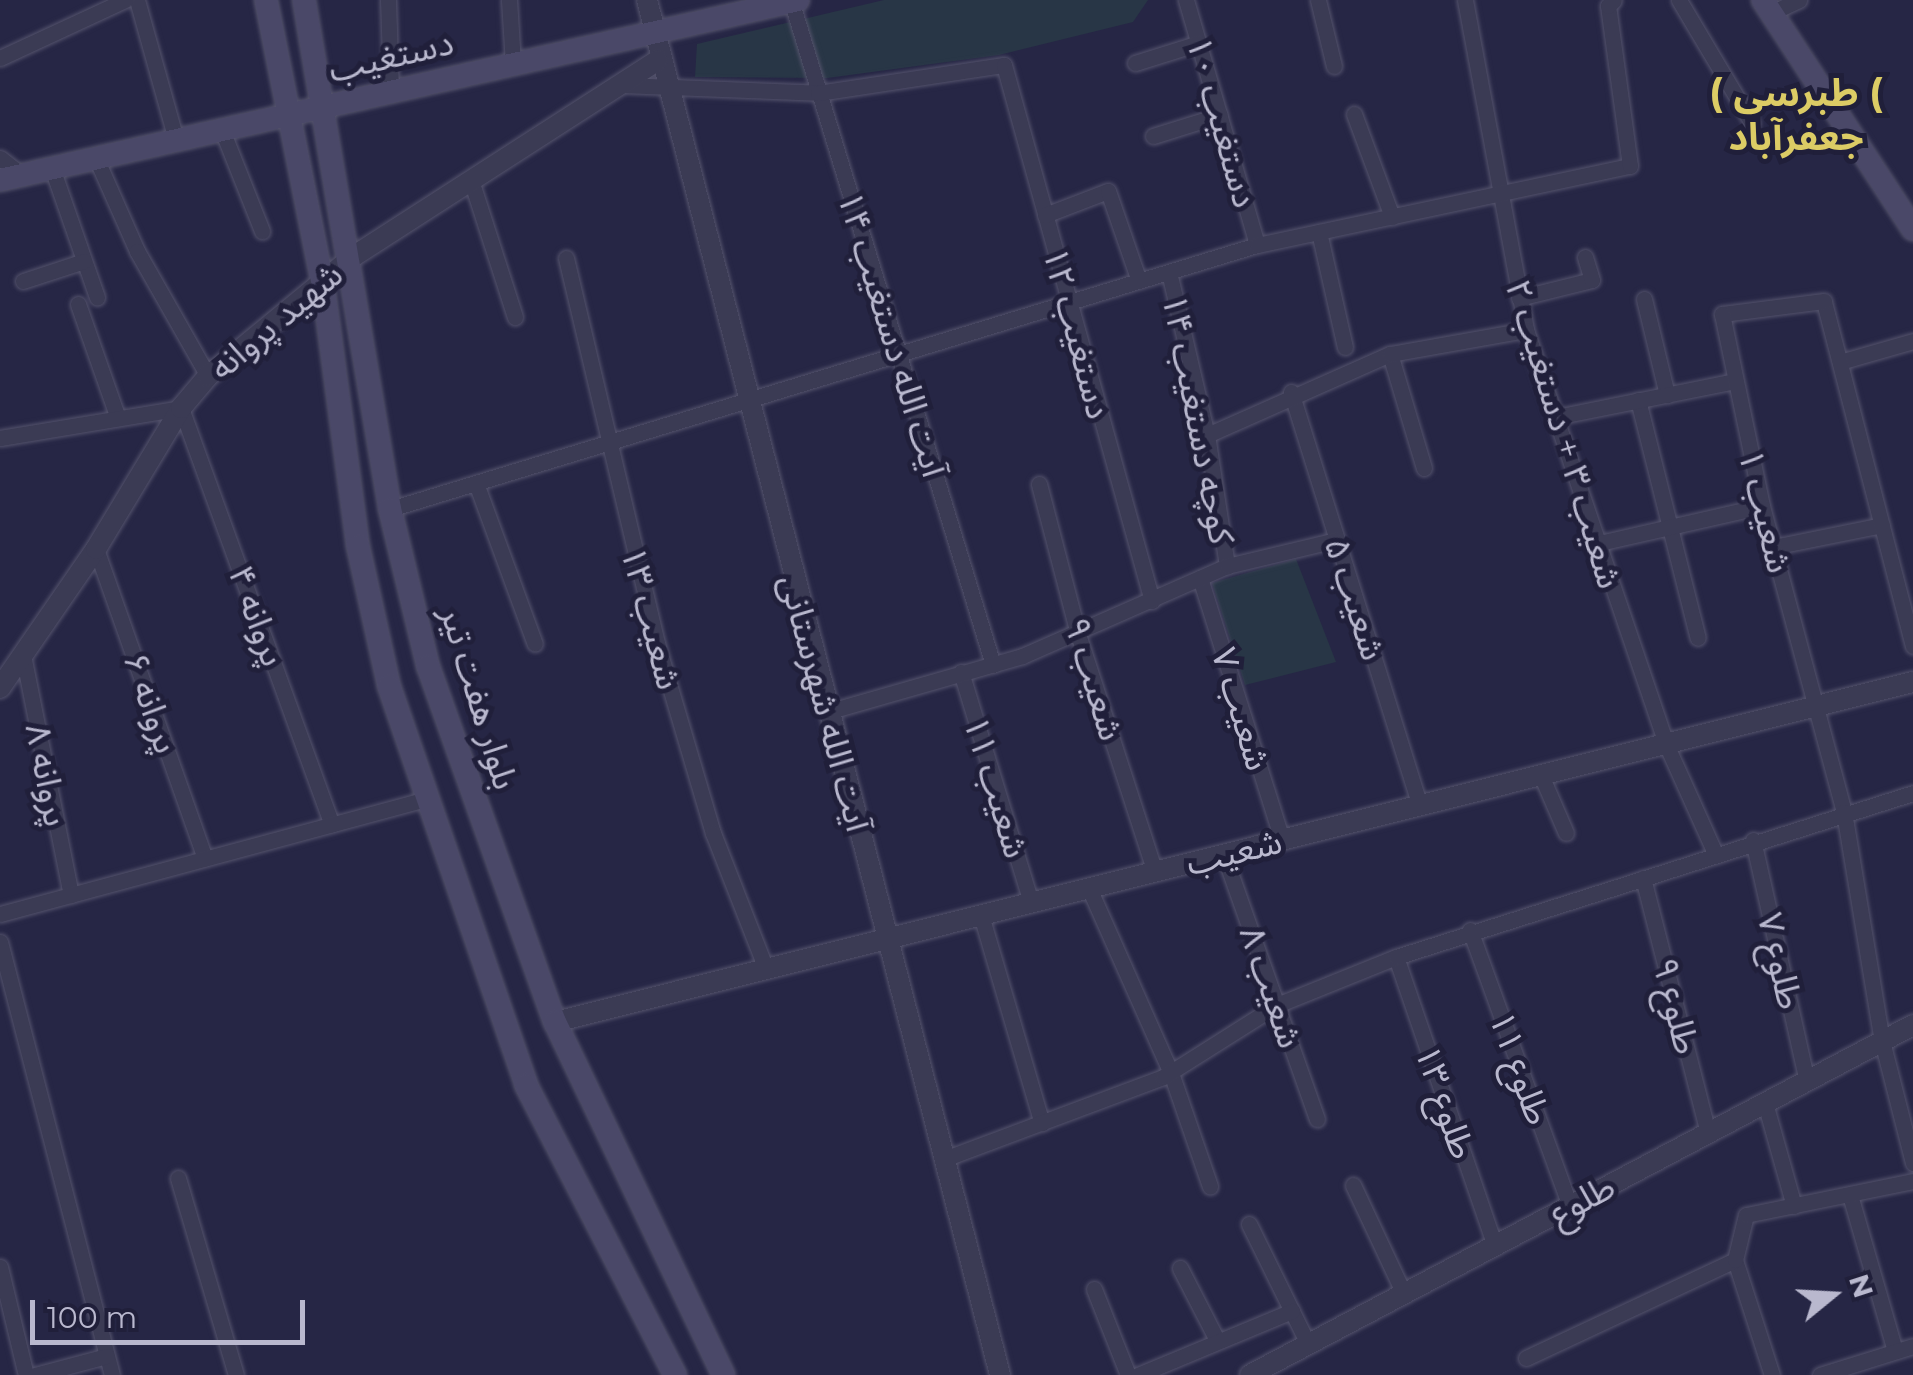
<!DOCTYPE html>
<meta charset="utf-8">
<style>
body{margin:0}
#map{position:relative;width:1913px;height:1375px;overflow:hidden;background:#262645;font-family:Montserrat,"Noto Sans Arabic",sans-serif}
div>[style]{position:absolute}
[style*='--x']{left:calc(var(--x)*1px);top:calc(var(--y)*1px);width:calc(var(--w)*1px);rotate:calc(var(--a)*1deg)}
.green>*{inset:0;background:#283646}
.roads{filter:drop-shadow(0 0 2px #54536c) drop-shadow(0 0 2px #54536c)}
.minor>*{height:15px;margin:-7.5px;padding:0 7.5px;transform-origin:7.5px;border-radius:7.5px;background:#3b3b54}
.tertiary>*{height:20px;margin:-10px;padding:0 10px;transform-origin:10px;border-radius:10px;background:#3b3b54}
.secondary>*{height:22px;margin:-11px;padding:0 11px;transform-origin:11px;border-radius:11px;background:#4a4868}
span{translate:-50% -50%;white-space:nowrap;text-align:center;line-height:1.15;-webkit-text-stroke:10px #201f3a;paint-order:stroke}
.street-label{font-size:35px;color:#b9b8ce}
.neighbourhood-label{font-size:38px;color:#dccc65;font-weight:700}
.north{position:absolute;left:1783px;top:1245px;width:100px;height:100px;-webkit-text-stroke:8px #201f3a;paint-order:stroke;rotate:72deg;font-size:28px;font-weight:700;line-height:40px;text-align:center;color:#b9b8ce}
.north::after{content:'';display:block;margin:auto;width:35px;height:45px;background:#b9b8ce;clip-path:polygon(50% 0,100% 100%,50% 72%,0 100%)}
.scale{position:absolute;left:30px;top:1300px;width:275px;height:45px;box-sizing:border-box;border:5px solid #b9b8ce;border-top:0;padding-left:12px;font-size:30px;line-height:35px;white-space:nowrap;color:#b9b8ce;-webkit-text-stroke:8px #201f3a;paint-order:stroke}
</style>
<div id="map">
<div class="green">
<div style="clip-path:polygon(884px 0,1148px 0,1133px 22px,999px 55px,827px 78px,695px 77px,697px 44px)"></div>
<div style="clip-path:polygon(1296px 559px,1336px 662px,1245px 685px,1212px 583px)"></div>
</div>
<div class="roads">
<div class="minor">
<div style="--x:137;--y:0;--w:145;--a:74.4"></div>
<div style="--x:388;--y:0;--w:92;--a:88.1"></div>
<div style="--x:509;--y:0;--w:64;--a:86.4"></div>
<div style="--x:791;--y:0;--w:695;--a:73.1"></div>
<div style="--x:1186;--y:0;--w:255;--a:73.8"></div>
<div style="--x:1318;--y:0;--w:68;--a:76.4"></div>
<div style="--x:1465;--y:0;--w:336;--a:79.5"></div>
<div style="--x:1526;--y:330;--w:437;--a:71.3"></div>
<div style="--x:1666;--y:744;--w:120;--a:65.8"></div>
<div style="--x:1679;--y:0;--w:143;--a:59.3"></div>
<div style="--x:1771;--y:13;--w:31;--a:-25"></div>
<div style="--x:0;--y:58;--w:138;--a:-24.9"></div>
<div style="--x:1135;--y:63;--w:67;--a:-17.4"></div>
<div style="--x:622;--y:85;--w:196;--a:2.3"></div>
<div style="--x:818;--y:93;--w:188;--a:-8.6"></div>
<div style="--x:1004;--y:65;--w:556;--a:74.56"></div>
<div style="--x:1354;--y:114;--w:110;--a:69.7"></div>
<div style="--x:222;--y:130;--w:109;--a:68.4"></div>
<div style="--x:1153;--y:136;--w:70;--a:-17.4"></div>
<div style="--x:0;--y:158;--w:28;--a:38"></div>
<div style="--x:96;--y:158;--w:102;--a:66.2"></div>
<div style="--x:137;--y:251;--w:144;--a:60.4"></div>
<div style="--x:52;--y:168;--w:137;--a:70.8"></div>
<div style="--x:471;--y:180;--w:144;--a:72.2"></div>
<div style="--x:1045;--y:215;--w:67;--a:-20.9"></div>
<div style="--x:1108;--y:191;--w:95;--a:71"></div>
<div style="--x:1319;--y:232;--w:118;--a:77.3"></div>
<div style="--x:566;--y:258;--w:396;--a:76.7"></div>
<div style="--x:657;--y:643;--w:198;--a:73.6"></div>
<div style="--x:713;--y:833;--w:146;--a:68.7"></div>
<div style="--x:1169;--y:272;--w:167;--a:76.9"></div>
<div style="--x:1207;--y:435;--w:133;--a:81.3"></div>
<div style="--x:23;--y:281;--w:64;--a:-18.2"></div>
<div style="--x:1519;--y:298;--w:75;--a:-13.9"></div>
<div style="--x:1592;--y:280;--w:24;--a:-107"></div>
<div style="--x:1644;--y:299;--w:99;--a:76.5"></div>
<div style="--x:78;--y:304;--w:121;--a:70.7"></div>
<div style="--x:1390;--y:354;--w:119;--a:73.4"></div>
<div style="--x:1840;--y:362;--w:76;--a:-16"></div>
<div style="--x:1291;--y:392;--w:433;--a:72.7"></div>
<div style="--x:1638;--y:400;--w:245;--a:75.9"></div>
<div style="--x:1556;--y:417;--w:182;--a:-11.4"></div>
<div style="--x:1207;--y:435;--w:200;--a:-23.9"></div>
<div style="--x:1390;--y:354;--w:138;--a:-10"></div>
<div style="--x:0;--y:438;--w:183;--a:-9.4"></div>
<div style="--x:181;--y:408;--w:443;--a:70.1"></div>
<div style="--x:476;--y:483;--w:171;--a:69.9"></div>
<div style="--x:1039;--y:484;--w:155;--a:75.4"></div>
<div style="--x:1078;--y:634;--w:250;--a:72.1"></div>
<div style="--x:390;--y:509;--w:906;--a:-16.94"></div>
<div style="--x:1257;--y:245;--w:381;--a:-12"></div>
<div style="--x:1630;--y:166;--w:162;--a:-97.8"></div>
<div style="--x:1608;--y:6;--w:8;--a:-45"></div>
<div style="--x:1595;--y:544;--w:171;--a:-12.8"></div>
<div style="--x:1773;--y:547;--w:111;--a:-11.4"></div>
<div style="--x:96;--y:549;--w:328;--a:70.6"></div>
<div style="--x:1200;--y:578;--w:275;--a:72.6"></div>
<div style="--x:1913;--y:646;--w:356;--a:-104.5"></div>
<div style="--x:1824;--y:301;--w:103;--a:172.7"></div>
<div style="--x:1722;--y:314;--w:196;--a:78.2"></div>
<div style="--x:1762;--y:506;--w:317;--a:75"></div>
<div style="--x:1844;--y:812;--w:232;--a:80.6"></div>
<div style="--x:1882;--y:1041;--w:126;--a:75.7"></div>
<div style="--x:23;--y:655;--w:245;--a:78.7"></div>
<div style="--x:961;--y:672;--w:241;--a:73.1"></div>
<div style="--x:827;--y:712;--w:203;--a:-16"></div>
<div style="--x:1022;--y:656;--w:224;--a:-23.7"></div>
<div style="--x:1227;--y:566;--w:112;--a:-13.4"></div>
<div style="--x:1541;--y:775;--w:63;--a:66.7"></div>
<div style="--x:1753;--y:840;--w:247;--a:77.4"></div>
<div style="--x:1224;--y:855;--w:280;--a:70.6"></div>
<div style="--x:1643;--y:878;--w:263;--a:75.7"></div>
<div style="--x:1089;--y:888;--w:202;--a:66.1"></div>
<div style="--x:1171;--y:1073;--w:120;--a:71"></div>
<div style="--x:0;--y:914;--w:445;--a:-15.1"></div>
<div style="--x:981;--y:915;--w:217;--a:73.7"></div>
<div style="--x:1470;--y:930;--w:294;--a:70.1"></div>
<div style="--x:0;--y:942;--w:447;--a:75.5"></div>
<div style="--x:1396;--y:957;--w:305;--a:71.1"></div>
<div style="--x:1765;--y:1103;--w:107;--a:74.3"></div>
<div style="--x:944;--y:1159;--w:234;--a:-20.5"></div>
<div style="--x:1163;--y:1077;--w:135;--a:-32.3"></div>
<div style="--x:1277;--y:1005;--w:128;--a:-22"></div>
<div style="--x:1396;--y:957;--w:542;--a:-17.6"></div>
<div style="--x:178;--y:1178;--w:205;--a:73.6"></div>
<div style="--x:1353;--y:1185;--w:120;--a:64.9"></div>
<div style="--x:1850;--y:1195;--w:162;--a:73.9"></div>
<div style="--x:1249;--y:1224;--w:134;--a:63.8"></div>
<div style="--x:1735;--y:1260;--w:121;--a:72.2"></div>
<div style="--x:0;--y:1267;--w:111;--a:76.5"></div>
<div style="--x:1180;--y:1268;--w:79;--a:62.8"></div>
<div style="--x:1094;--y:1289;--w:92;--a:68.4"></div>
<div style="--x:1526;--y:1358;--w:231;--a:-25.1"></div>
<div style="--x:1735;--y:1260;--w:46;--a:-76.3"></div>
<div style="--x:1746;--y:1215;--w:170;--a:-11.5"></div>
<div style="--x:35;--y:1375;--w:74;--a:-14.8"></div>
<div style="--x:1138;--y:1375;--w:167;--a:-22.6"></div>
<div style="--x:1820;--y:1375;--w:97;--a:-17.3"></div>
</div>
<div class="tertiary">
<div style="--x:647;--y:0;--w:1420;--a:75.6"></div>
<div style="--x:0;--y:688;--w:169;--a:-55.4"></div>
<div style="--x:96;--y:549;--w:165;--a:-58.9"></div>
<div style="--x:181;--y:408;--w:42;--a:-49.8"></div>
<div style="--x:208;--y:376;--w:185;--a:-39.5"></div>
<div style="--x:351;--y:258;--w:365;--a:-32.8"></div>
<div style="--x:555;--y:1022;--w:1400;--a:-14.06"></div>
<div style="--x:1250;--y:1375;--w:750;--a:-27.83"></div>
</div>
<div class="secondary">
<div style="--x:266;--y:0;--w:290;--a:78.7"></div>
<div style="--x:323;--y:284;--w:264;--a:82.4"></div>
<div style="--x:358;--y:546;--w:143;--a:77.5"></div>
<div style="--x:389;--y:686;--w:422;--a:71"></div>
<div style="--x:526;--y:1085;--w:326;--a:62.8"></div>
<div style="--x:304;--y:0;--w:516;--a:80.41"></div>
<div style="--x:390;--y:509;--w:162;--a:76.4"></div>
<div style="--x:428;--y:666;--w:378;--a:70.4"></div>
<div style="--x:555;--y:1022;--w:391;--a:64.5"></div>
<div style="--x:1763;--y:0;--w:274;--a:56.8"></div>
<div style="--x:0;--y:180;--w:818;--a:-12.71"></div>
</div>
</div>
<div class="street-label">
<span style="left:391px;top:56px;rotate:-13deg">دستغیب</span>
<span style="left:1222px;top:122px;rotate:74deg">دستغیب ۱۰</span>
<span style="left:276px;top:321px;rotate:-40deg">شهید پروانه</span>
<span style="left:1077px;top:333px;rotate:75deg">دستغیب ۱۲</span>
<span style="left:892px;top:334px;rotate:73deg">آیت الله دستغیب ۱۴</span>
<span style="left:1198px;top:419px;rotate:79deg">کوچه دستغیب ۱۴</span>
<span style="left:1564px;top:434px;rotate:73deg">شعیب ۳ + دستغیب ۲</span>
<span style="left:1765px;top:511px;rotate:76deg">شعیب ۱</span>
<span style="left:1355px;top:599px;rotate:72deg">شعیب ۵</span>
<span style="left:257px;top:616px;rotate:70deg">پروانه ۴</span>
<span style="left:651px;top:618px;rotate:75deg">شعیب ۱۳</span>
<span style="left:1094px;top:679px;rotate:73deg">شعیب ۹</span>
<span style="left:479px;top:698px;rotate:73deg">بلوار هفت تیر</span>
<span style="left:151px;top:703px;rotate:71deg">پروانه ۶</span>
<span style="left:825px;top:703px;rotate:75deg">آیت الله شهرستانی</span>
<span style="left:1241px;top:709px;rotate:73deg">شعیب ۷</span>
<span style="left:47px;top:775px;rotate:79deg">پروانه ۸</span>
<span style="left:996px;top:787px;rotate:73deg">شعیب ۱۱</span>
<span style="left:1234px;top:852px;rotate:-14deg">شعیب</span>
<span style="left:1780px;top:961px;rotate:77deg">طلوع ۷</span>
<span style="left:1271px;top:987px;rotate:71deg">شعیب ۸</span>
<span style="left:1676px;top:1006px;rotate:76deg">طلوع ۹</span>
<span style="left:1520px;top:1068px;rotate:70deg">طلوع ۱۱</span>
<span style="left:1445px;top:1102px;rotate:71deg">طلوع ۱۳</span>
<span style="left:1582px;top:1200px;rotate:-28deg">طلوع</span>
</div>
<div class="neighbourhood-label">
<span style="left:1796px;top:115px">( طبرسی (<br>جعفرآباد</span>
</div>
<div class="north">N</div>
<div class="scale">100 m</div>
</div>
